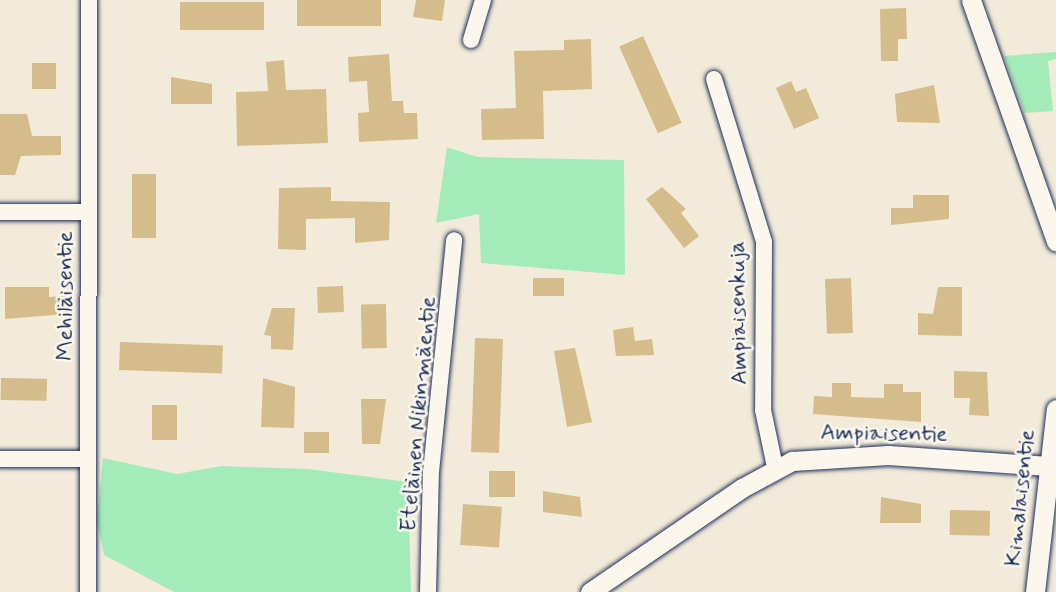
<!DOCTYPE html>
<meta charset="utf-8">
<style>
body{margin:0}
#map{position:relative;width:1056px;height:592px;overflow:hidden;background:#f3ebd9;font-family:Mynerve,sans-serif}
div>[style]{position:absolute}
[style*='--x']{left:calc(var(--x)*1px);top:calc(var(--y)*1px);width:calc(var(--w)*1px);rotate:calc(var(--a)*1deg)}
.green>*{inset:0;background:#a3ecba}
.building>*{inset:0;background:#d4bc8b;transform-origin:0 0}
.roads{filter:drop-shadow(0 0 2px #1b2f5e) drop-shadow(0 0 2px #1b2f5e)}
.minor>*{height:16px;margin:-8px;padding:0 8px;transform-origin:8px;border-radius:8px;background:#fbf7ec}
.tertiary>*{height:19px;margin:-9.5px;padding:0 9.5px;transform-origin:9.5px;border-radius:9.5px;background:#fbf7ec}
span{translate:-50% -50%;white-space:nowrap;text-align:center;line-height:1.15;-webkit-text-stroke:5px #fbf7ec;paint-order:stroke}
.street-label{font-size:23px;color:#1b2f5e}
</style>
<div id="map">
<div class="green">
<div style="clip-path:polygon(1056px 52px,1056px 59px,1048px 61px,1053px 111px,1025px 113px,1004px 56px)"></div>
<div style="clip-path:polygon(447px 147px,477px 157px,624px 160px,625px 275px,481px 263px,479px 214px,436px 223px)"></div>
<div style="clip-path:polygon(103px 458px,177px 474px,221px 466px,308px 469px,408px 482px,411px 592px,174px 592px,104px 555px,97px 522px)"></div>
</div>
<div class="building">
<div style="left:297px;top:0;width:84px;height:26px"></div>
<div style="clip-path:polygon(416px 0,445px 0,442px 21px,413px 17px)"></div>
<div style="left:180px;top:2px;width:84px;height:28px"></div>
<div style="clip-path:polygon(906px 8px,907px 39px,898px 39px,898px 61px,881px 61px,880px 9px)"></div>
<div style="left:643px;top:36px;width:95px;height:26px;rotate:66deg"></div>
<div style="clip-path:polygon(591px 39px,592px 89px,543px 91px,544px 139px,482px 140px,481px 109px,516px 108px,514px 51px,564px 50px,564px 40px)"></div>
<div style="clip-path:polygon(389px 54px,392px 101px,403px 101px,404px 113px,417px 113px,418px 139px,359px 142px,358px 113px,369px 112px,367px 81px,349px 82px,348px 57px)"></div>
<div style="clip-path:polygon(284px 60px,286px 90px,326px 89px,328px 143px,237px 146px,236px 92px,268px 91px,266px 62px)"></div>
<div style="left:32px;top:63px;width:24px;height:26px"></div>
<div style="clip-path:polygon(171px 77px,212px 84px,212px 104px,171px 104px)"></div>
<div style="clip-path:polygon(791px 81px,796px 92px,806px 88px,819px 118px,794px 129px,776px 88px)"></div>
<div style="clip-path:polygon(934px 85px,940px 123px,897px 122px,895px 94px)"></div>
<div style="clip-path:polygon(0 114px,27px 114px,32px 136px,61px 136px,61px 155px,21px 156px,15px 175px,0 175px)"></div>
<div style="left:132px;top:174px;width:24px;height:64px"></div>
<div style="clip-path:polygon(331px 187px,331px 201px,390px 202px,389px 240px,355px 243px,355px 218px,306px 219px,306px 250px,278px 249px,279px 188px)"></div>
<div style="clip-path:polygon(662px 187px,686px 209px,681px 213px,699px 236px,684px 248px,646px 199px)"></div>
<div style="clip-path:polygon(913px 195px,949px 195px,949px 219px,891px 225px,891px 208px,913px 208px)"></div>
<div style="left:564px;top:278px;width:18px;height:31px;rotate:90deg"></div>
<div style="left:851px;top:278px;width:55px;height:26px;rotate:88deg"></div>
<div style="left:343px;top:286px;width:26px;height:26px;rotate:88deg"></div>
<div style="clip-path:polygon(5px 287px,49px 287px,49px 297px,67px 296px,67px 314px,5px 319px)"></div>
<div style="clip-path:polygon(938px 287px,962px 287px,962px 336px,918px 335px,918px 313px,933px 314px)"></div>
<div style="left:386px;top:304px;width:44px;height:25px;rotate:89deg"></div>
<div style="clip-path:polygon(272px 308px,295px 308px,293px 350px,271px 349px,271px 336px,264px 335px)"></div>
<div style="clip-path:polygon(633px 327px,635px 341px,652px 339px,654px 355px,616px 356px,613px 330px)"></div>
<div style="left:475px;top:338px;width:28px;height:114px;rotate:2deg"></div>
<div style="left:120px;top:342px;width:103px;height:28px;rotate:2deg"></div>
<div style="clip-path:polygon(575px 348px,592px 422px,567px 427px,554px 351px)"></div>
<div style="clip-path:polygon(954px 371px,987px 372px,989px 416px,969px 415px,970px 398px,954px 398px)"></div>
<div style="left:1px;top:378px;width:46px;height:22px;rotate:1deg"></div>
<div style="clip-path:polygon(263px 378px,295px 387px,294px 428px,261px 427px)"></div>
<div style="clip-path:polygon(832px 383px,851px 383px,851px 397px,884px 398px,884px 384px,903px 384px,903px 392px,921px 392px,921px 422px,813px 414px,814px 396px,832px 397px)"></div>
<div style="clip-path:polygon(361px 399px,386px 399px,380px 444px,362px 444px)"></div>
<div style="left:152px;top:405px;width:25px;height:35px"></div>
<div style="left:304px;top:432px;width:25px;height:21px"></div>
<div style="left:489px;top:471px;width:26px;height:26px"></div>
<div style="clip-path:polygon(543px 491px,580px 497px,582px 517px,543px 512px)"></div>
<div style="clip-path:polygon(881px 497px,921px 504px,921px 523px,880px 523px)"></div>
<div style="left:463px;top:504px;width:39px;height:41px;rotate:4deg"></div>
<div style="left:950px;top:510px;width:40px;height:25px;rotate:1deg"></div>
</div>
<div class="roads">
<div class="minor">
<div style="--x:471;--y:40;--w:42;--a:-73.3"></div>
<div style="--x:714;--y:79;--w:170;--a:72.9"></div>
<div style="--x:764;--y:242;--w:168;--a:90.3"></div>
<div style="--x:763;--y:410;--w:58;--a:78.1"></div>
<div style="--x:0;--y:212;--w:89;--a:0"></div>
<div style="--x:0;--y:459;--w:88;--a:0"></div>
<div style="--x:88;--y:592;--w:592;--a:-89.9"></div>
<div style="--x:428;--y:592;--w:120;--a:-88.6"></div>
<div style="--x:431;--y:472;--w:233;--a:-84.3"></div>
</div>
<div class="tertiary">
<div style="--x:971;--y:0;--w:256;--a:70.6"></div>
<div style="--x:590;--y:592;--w:184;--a:-34.4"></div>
<div style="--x:742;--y:488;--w:57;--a:-28.4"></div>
<div style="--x:792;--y:461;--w:96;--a:-3.6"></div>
<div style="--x:888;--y:455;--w:161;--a:3.9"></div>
<div style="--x:1035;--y:592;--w:184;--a:-83.5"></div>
</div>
</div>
<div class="street-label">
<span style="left:66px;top:296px;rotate:-90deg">Mehiläisentie</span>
<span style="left:739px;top:313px;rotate:-91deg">Ampiaisenkuja</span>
<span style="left:419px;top:414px;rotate:-85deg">Eteläinen Nikinmäentie</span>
<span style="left:884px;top:434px;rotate:1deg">Ampiaisentie</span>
<span style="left:1021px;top:498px;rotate:-84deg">Kimalaisentie</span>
</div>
</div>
